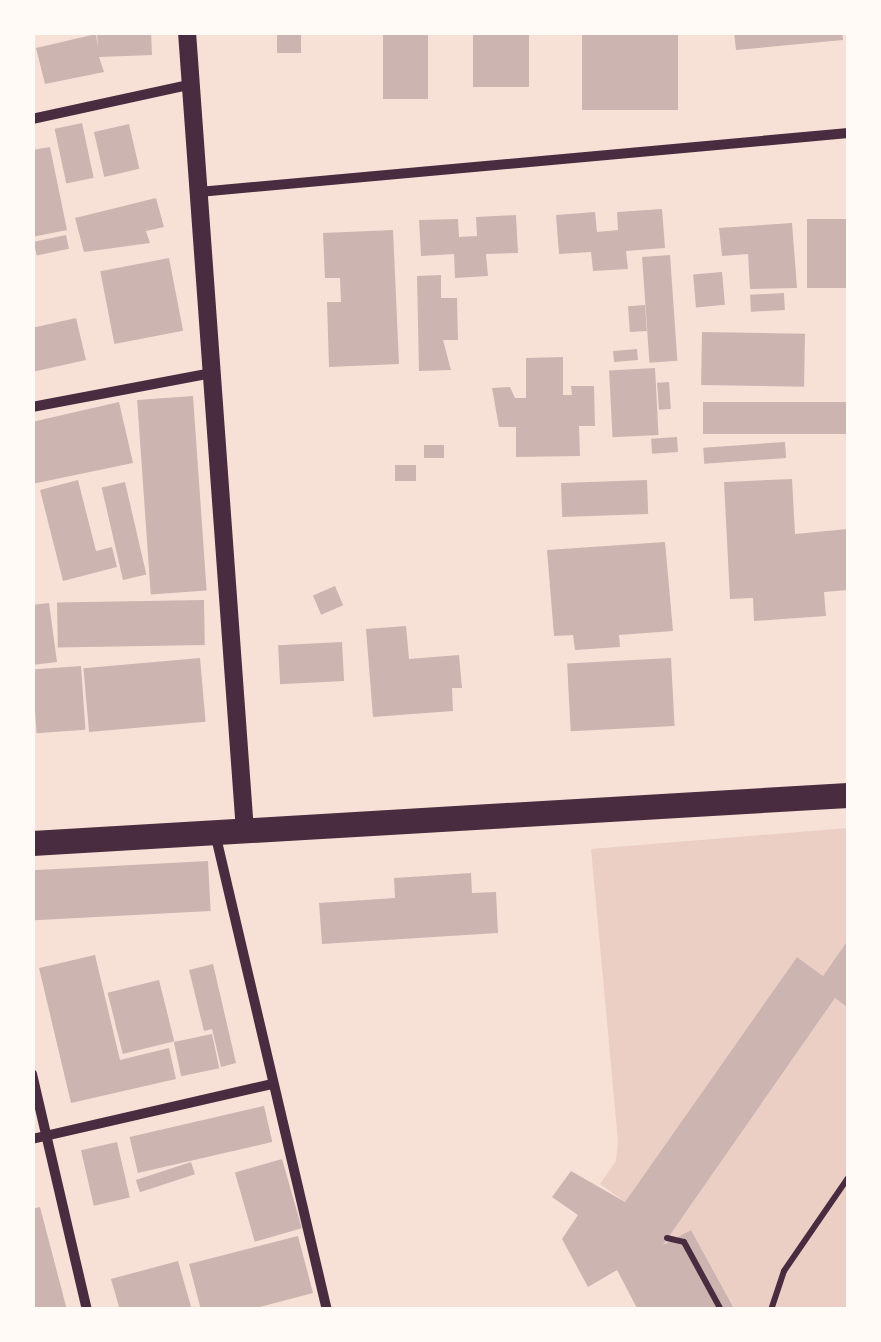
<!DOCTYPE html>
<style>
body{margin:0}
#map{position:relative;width:881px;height:1342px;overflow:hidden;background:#f7e1d7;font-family:Mulish,sans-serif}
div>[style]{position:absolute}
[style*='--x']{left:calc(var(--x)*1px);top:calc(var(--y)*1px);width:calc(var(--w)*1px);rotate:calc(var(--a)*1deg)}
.green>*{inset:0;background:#ebcfc5}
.building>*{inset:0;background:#ccb4b1;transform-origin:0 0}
.path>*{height:6px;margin:-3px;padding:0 3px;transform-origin:3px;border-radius:3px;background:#4a2c40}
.minor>*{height:10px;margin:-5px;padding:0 5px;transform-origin:5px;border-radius:5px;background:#4a2c40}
.tertiary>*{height:18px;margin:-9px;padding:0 9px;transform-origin:9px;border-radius:9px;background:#4a2c40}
.primary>*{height:25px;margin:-12.5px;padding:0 12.5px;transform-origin:12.5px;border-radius:12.5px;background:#4a2c40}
span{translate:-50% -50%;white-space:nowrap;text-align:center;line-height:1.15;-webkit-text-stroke:8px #fffaf5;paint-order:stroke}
.frame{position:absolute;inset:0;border:35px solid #fffaf5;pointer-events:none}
</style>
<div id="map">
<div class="green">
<div style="clip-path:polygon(848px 828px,848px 940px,823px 976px,797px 957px,625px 1202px,600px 1184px,616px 1161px,618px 1141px,591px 849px)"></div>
<div style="clip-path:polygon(835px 998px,848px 1008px,848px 1309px,735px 1309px,691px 1230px,663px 1245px)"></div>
</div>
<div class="building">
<div style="clip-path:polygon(97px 32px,151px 32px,152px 55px,99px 57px,104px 72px,45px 84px,36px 48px,96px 34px,98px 48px)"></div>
<div style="left:277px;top:32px;width:24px;height:21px"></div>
<div style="left:383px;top:32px;width:45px;height:67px"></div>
<div style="left:473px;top:32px;width:56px;height:55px"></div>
<div style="left:582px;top:32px;width:96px;height:78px"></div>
<div style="clip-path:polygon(734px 32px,842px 32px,843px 40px,736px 50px)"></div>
<div style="left:82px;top:123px;width:56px;height:28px;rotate:78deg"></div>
<div style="left:129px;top:124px;width:46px;height:36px;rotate:77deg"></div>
<div style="clip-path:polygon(50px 147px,67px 230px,32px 237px,32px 150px)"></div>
<div style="clip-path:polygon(156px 198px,164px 227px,146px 231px,150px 243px,84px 252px,75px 218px)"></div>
<div style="clip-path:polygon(662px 209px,665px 248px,626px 251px,628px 269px,593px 271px,591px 252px,559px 254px,556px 215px,595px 212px,597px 232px,618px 230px,617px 212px)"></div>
<div style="clip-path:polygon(516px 215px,518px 253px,486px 254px,488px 276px,455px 278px,454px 254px,421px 256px,419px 220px,458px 219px,459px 237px,477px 236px,476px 217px)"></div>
<div style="left:807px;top:219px;width:41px;height:69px"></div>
<div style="clip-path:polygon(792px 223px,797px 288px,750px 289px,748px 254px,722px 256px,719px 228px)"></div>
<div style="clip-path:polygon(393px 230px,399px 364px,329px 367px,327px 302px,341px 302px,340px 278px,325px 278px,323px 233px)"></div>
<div style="left:66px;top:235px;width:14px;height:33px;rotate:78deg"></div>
<div style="left:670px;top:255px;width:106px;height:28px;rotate:86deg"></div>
<div style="left:169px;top:258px;width:74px;height:70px;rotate:79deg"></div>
<div style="left:722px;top:272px;width:33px;height:29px;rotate:85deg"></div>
<div style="clip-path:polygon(441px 275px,441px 298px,457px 298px,458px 340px,443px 340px,451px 370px,419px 371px,417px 276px)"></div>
<div style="left:784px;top:293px;width:17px;height:34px;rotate:87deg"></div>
<div style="left:645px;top:305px;width:26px;height:17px;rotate:86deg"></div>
<div style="clip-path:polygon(76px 318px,86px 360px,32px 372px,32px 328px)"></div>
<div style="left:702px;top:332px;width:103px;height:53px;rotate:1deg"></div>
<div style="left:637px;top:349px;width:11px;height:24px;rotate:85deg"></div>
<div style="clip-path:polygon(563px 357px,563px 395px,572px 395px,571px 386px,594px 386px,595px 426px,579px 426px,580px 456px,516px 457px,516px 427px,499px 427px,492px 388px,510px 387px,515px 398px,526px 398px,526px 358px)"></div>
<div style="left:655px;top:368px;width:67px;height:46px;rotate:87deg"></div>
<div style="left:669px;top:382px;width:27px;height:12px;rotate:86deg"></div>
<div style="left:193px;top:396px;width:195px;height:56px;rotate:86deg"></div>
<div style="clip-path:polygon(119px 402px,133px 463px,32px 484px,32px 422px)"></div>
<div style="left:848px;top:402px;width:32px;height:145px;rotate:90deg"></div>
<div style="left:677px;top:437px;width:15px;height:26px;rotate:86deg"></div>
<div style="left:785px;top:442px;width:16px;height:82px;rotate:86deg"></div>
<div style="left:424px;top:445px;width:20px;height:13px"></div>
<div style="left:416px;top:465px;width:16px;height:21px;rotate:90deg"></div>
<div style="clip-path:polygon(792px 479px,795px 534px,848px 529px,848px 590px,824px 592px,826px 616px,754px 621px,753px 598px,730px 599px,724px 482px)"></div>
<div style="clip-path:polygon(78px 480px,96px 551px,112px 547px,117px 567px,63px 581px,40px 490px)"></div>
<div style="left:647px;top:480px;width:34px;height:86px;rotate:88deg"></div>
<div style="left:125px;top:482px;width:95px;height:24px;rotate:77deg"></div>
<div style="clip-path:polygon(665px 542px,673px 631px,619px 635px,620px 647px,575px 650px,573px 635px,554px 636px,547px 550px)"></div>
<div style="left:335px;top:586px;width:21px;height:24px;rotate:67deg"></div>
<div style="left:204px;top:600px;width:45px;height:147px;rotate:89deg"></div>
<div style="clip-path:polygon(49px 603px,57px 662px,32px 665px,32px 605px)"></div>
<div style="clip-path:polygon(406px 626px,409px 659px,459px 655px,462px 688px,452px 688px,453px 711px,373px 717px,366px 629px)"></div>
<div style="left:342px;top:642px;width:39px;height:64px;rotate:87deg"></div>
<div style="left:200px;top:658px;width:64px;height:117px;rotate:85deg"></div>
<div style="left:671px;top:658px;width:68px;height:104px;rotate:87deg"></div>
<div style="left:81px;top:666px;width:64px;height:49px;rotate:86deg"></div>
<div style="left:208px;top:861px;width:50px;height:176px;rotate:87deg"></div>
<div style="clip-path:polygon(471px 873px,472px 893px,496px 892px,498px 933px,322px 944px,319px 903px,395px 898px,394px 878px)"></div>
<div style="clip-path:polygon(848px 940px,848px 1008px,835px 998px,663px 1245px,691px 1230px,735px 1310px,638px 1310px,617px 1270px,588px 1287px,562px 1239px,578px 1215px,552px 1197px,571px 1171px,625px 1202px,797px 957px,823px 976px)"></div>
<div style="clip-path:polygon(95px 955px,120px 1060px,169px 1048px,176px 1079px,71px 1103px,39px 968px)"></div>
<div style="clip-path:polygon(213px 964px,236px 1063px,221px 1067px,212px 1029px,204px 1031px,189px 970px)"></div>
<div style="left:159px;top:980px;width:63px;height:53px;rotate:76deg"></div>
<div style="left:212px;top:1034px;width:35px;height:39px;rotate:78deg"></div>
<div style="left:264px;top:1106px;width:37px;height:138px;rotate:77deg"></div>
<div style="left:117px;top:1142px;width:57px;height:37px;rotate:77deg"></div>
<div style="left:282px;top:1159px;width:72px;height:49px;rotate:74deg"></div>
<div style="left:191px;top:1162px;width:13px;height:58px;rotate:72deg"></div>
<div style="clip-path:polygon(40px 1207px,67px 1310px,32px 1310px,32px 1209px)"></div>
<div style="clip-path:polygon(298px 1236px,313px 1293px,248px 1310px,201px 1310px,189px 1264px)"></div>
<div style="clip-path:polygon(178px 1261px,192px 1310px,120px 1310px,111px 1279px)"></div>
</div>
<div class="path">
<div style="--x:667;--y:1238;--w:17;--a:13"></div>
<div style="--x:684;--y:1242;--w:77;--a:61.4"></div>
<div style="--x:771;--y:1310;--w:41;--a:-71.6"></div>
<div style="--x:784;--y:1271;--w:113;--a:-55.5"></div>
</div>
<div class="minor">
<div style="--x:32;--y:119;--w:164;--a:-12.3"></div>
<div style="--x:199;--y:192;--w:652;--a:-5.19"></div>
<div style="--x:32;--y:407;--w:183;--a:-10.7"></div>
<div style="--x:215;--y:833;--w:490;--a:76.8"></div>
<div style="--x:32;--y:1074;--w:242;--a:76.9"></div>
<div style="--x:32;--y:1139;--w:246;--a:-12.9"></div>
</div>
<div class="tertiary">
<div style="--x:187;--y:32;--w:801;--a:85.85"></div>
</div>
<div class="primary">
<div style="--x:32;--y:843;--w:817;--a:-3.37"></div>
</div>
<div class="frame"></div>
</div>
